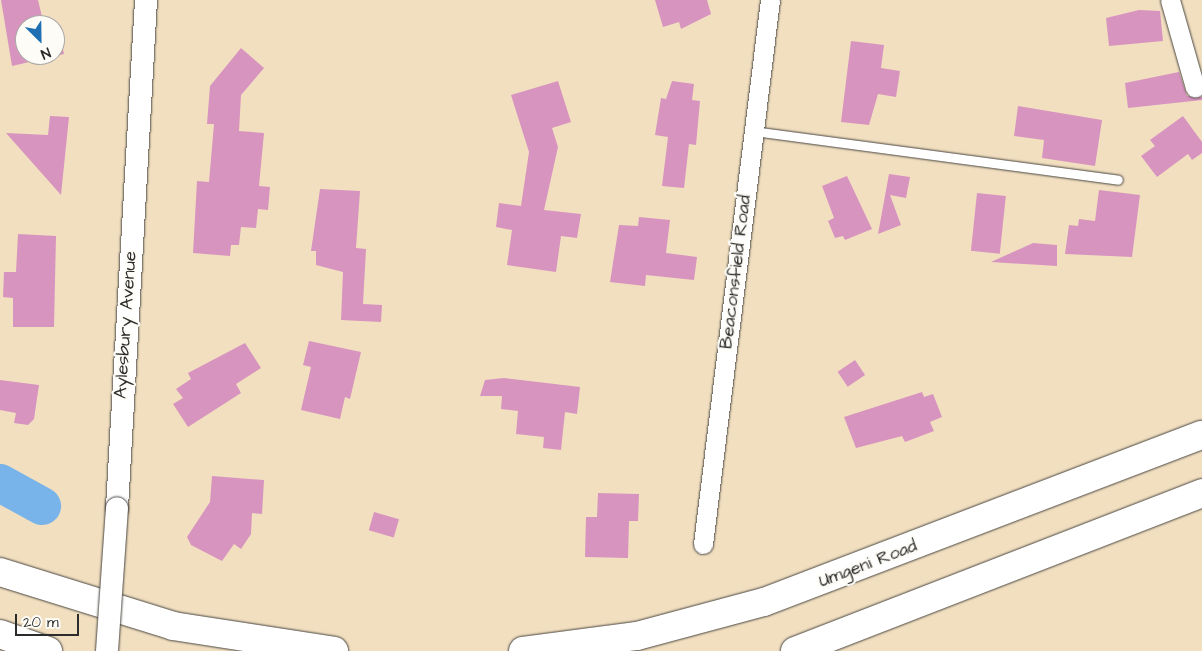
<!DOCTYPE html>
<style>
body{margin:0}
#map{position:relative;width:1202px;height:651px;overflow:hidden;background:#f2dfc0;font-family:"Architects Daughter",sans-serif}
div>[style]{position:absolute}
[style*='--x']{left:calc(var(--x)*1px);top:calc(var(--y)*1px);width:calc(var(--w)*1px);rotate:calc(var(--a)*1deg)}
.river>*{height:38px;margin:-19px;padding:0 19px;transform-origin:19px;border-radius:19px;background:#78b4ea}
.building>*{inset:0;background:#d794bf;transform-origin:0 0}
.roads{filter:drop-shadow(0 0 1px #494641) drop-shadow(0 0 1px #494641)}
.service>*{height:9px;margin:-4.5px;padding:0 4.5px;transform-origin:4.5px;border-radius:4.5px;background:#fff}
.minor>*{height:19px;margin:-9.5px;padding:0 9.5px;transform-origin:9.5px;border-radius:9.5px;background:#fff}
.tertiary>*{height:22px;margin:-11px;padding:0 11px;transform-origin:11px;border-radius:11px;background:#fff}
.motorway>*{height:28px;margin:-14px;padding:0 14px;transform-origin:14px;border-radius:14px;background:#fff}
.bridges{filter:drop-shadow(0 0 1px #494641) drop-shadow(0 0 1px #494641)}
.tertiary-bridge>*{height:22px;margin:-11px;padding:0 11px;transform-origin:11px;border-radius:11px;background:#fff}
span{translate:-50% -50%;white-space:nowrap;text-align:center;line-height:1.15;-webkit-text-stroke:4.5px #fdfcf7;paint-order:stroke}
.street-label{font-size:18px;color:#2b2b2b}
.north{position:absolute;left:15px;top:15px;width:50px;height:50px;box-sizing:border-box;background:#fdfcf7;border:1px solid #a9a8a5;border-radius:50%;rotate:157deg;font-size:14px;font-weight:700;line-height:20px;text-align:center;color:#2b2b2b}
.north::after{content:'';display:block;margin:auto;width:18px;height:22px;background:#1f6fb2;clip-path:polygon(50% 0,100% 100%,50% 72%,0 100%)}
.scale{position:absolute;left:15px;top:614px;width:64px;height:22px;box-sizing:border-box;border:2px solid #2b2b2b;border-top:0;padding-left:6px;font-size:15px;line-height:18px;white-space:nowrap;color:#2b2b2b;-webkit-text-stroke:4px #fdfcf7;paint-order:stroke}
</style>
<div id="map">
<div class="river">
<div style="--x:0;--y:483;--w:48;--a:28.7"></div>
</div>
<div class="building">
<div style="clip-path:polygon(1px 0,38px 0,44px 25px,25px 25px,25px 55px,55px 55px,58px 26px,64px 54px,12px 66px)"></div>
<div style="clip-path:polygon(655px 0,707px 0,711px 14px,681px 29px,679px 22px,663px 27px)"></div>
<div style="clip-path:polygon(1139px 10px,1160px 11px,1163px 41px,1109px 46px,1106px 18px)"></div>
<div style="clip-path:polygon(851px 41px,884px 45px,881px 68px,900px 71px,896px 97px,878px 94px,869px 125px,841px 122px)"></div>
<div style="clip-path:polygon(241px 48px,264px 68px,241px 95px,239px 131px,264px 133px,259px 186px,270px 187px,268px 210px,258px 209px,256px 228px,241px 227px,239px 245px,231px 245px,230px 256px,193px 253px,197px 181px,209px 182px,214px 124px,207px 124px,210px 86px)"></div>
<div style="clip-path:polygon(1179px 72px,1187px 96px,1202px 97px,1202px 100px,1128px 108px,1125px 83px)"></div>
<div style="clip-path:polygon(558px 81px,571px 122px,552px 128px,558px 147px,544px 210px,581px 214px,577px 238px,561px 236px,556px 272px,507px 265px,512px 230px,496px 227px,499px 203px,521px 206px,529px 152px,511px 95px)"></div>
<div style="clip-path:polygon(672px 81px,694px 84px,692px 100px,700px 101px,696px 145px,689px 144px,684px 188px,662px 186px,668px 137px,655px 135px,661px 98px,666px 99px)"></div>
<div style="clip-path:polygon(1018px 106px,1102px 120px,1095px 166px,1042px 158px,1044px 140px,1014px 136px)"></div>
<div style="clip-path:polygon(50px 116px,69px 117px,61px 195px,6px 133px,48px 135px)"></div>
<div style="clip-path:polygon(1183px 116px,1202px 142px,1202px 153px,1192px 160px,1188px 154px,1157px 177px,1141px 156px,1155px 146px,1150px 140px)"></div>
<div style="clip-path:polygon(889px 174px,910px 177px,906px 198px,890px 195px,901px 225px,878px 234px)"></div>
<div style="clip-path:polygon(847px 176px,872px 229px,845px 240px,843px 236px,835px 238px,828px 221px,834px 218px,822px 186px)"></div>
<div style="clip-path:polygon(320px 189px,360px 191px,356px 248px,366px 249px,363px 304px,382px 305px,381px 322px,341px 320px,343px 272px,316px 265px,316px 251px,311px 251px)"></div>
<div style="clip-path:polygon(1099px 190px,1140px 195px,1132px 257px,1065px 254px,1069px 225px,1078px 226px,1079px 219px,1095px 221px)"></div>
<div style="left:977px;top:193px;width:29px;height:58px;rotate:6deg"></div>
<div style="clip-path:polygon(639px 217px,670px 220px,666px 253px,697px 257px,694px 280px,646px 275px,645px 286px,610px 282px,619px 225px,638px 226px)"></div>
<div style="clip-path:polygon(18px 234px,56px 236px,54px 327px,13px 327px,13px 298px,3px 297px,4px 272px,16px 272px)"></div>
<div style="clip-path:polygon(1033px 243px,1057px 245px,1057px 266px,991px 262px)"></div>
<div style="clip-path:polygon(309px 341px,361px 352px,350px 399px,345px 397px,340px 419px,301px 410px,311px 367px,303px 365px)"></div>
<div style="clip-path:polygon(245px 343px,261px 368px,236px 384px,241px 393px,188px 427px,173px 404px,183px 398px,176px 389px,191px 379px,188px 373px)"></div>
<div style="left:855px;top:360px;width:18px;height:21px;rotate:56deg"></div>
<div style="clip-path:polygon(504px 378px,580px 387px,577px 414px,565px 412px,561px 450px,543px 448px,544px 437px,516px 434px,518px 411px,501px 409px,502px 396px,480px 396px,485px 380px)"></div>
<div style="clip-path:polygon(0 380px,39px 385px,34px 419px,28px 425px,14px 423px,16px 413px,0 410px)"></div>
<div style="clip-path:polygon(922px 392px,924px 397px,933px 394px,942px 417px,930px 422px,934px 431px,905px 442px,902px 436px,856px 448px,844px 417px)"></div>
<div style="clip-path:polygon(212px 476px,264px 480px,262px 514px,252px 513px,251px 534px,241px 549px,234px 544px,222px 561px,191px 545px,187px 537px,210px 502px)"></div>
<div style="clip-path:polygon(598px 493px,639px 494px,638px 521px,629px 521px,628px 558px,585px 557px,586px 517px,597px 517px)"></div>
<div style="left:374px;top:512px;width:26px;height:19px;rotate:16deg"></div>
</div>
<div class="roads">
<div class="service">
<div style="--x:753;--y:131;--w:368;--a:7.6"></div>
</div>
<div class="minor">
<div style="--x:1170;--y:0;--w:91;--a:74.1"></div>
<div style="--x:703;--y:544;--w:548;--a:-82.98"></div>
</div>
<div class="tertiary">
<div style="--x:117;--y:508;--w:509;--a:-86.73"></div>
</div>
<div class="motorway">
<div style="--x:0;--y:572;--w:181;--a:17.3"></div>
<div style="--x:173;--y:626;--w:163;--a:8.8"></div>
<div style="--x:0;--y:634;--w:51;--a:19.5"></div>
<div style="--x:523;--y:651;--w:115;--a:-7.5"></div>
<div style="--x:637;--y:636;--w:131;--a:-15"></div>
<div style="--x:764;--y:602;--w:469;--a:-20.9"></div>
<div style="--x:795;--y:651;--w:437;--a:-21.2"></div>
</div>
</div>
<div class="bridges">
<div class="tertiary-bridge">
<div style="--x:107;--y:651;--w:143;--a:-86"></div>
</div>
</div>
<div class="street-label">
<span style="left:736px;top:272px;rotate:-83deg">Beaconsfield Road</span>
<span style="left:126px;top:325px;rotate:-86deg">Aylesbury Avenue</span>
<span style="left:868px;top:564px;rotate:-21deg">Umgeni Road</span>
</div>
<div class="north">N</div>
<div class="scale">20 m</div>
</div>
